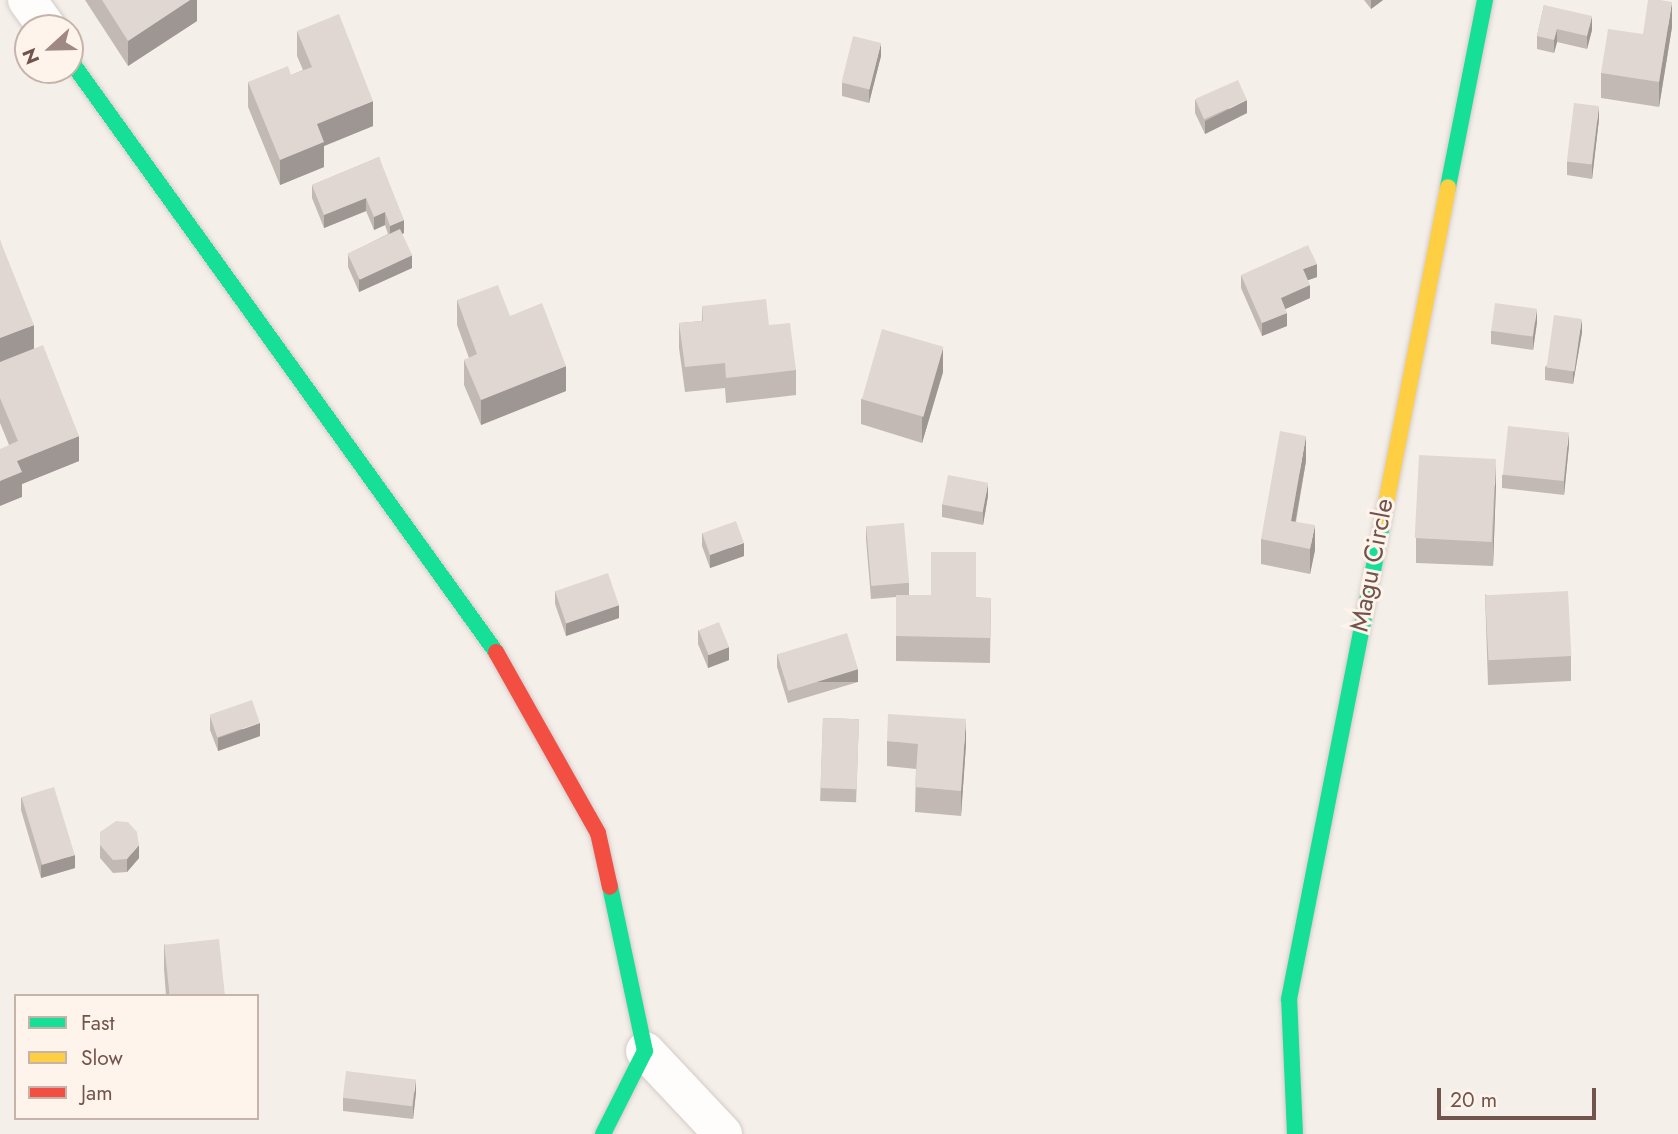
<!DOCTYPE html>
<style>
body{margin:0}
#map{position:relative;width:1678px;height:1134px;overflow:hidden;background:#f5efea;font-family:Jost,sans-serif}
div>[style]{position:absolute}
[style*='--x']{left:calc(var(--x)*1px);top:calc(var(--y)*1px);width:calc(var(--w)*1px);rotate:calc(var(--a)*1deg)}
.roads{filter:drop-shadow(0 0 2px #d4cbc7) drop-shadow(0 0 2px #d4cbc7)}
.street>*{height:38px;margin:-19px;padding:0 19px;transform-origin:19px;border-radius:19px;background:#fefdfc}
.fast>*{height:16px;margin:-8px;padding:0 8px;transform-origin:8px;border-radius:8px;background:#16e098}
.slow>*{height:16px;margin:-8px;padding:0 8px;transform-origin:8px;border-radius:8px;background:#ffcf43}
.jam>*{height:16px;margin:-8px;padding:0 8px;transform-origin:8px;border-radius:8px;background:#f24e42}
.wall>*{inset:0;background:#c2b9b5;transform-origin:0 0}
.shaded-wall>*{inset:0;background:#9e9693;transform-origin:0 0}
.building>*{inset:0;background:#e1d7d2;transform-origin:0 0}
span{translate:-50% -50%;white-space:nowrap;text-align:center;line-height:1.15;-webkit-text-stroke:6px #fef4eb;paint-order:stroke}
.street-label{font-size:26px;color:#71544c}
.legend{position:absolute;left:14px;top:994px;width:245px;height:126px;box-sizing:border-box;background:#fef4eb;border:2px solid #c6b4ab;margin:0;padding:9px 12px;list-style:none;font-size:21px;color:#71544c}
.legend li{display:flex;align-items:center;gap:14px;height:35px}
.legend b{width:35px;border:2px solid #c6b4ab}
.north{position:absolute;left:14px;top:14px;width:70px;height:70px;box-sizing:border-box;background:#fef4eb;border:2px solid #c6b4ab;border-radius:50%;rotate:248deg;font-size:19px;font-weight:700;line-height:28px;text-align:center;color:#71544c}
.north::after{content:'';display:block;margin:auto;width:24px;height:32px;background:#9f8a83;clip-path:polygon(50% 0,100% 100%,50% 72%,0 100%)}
.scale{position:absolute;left:1437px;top:1088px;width:159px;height:32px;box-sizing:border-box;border:4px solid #71544c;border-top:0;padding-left:9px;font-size:21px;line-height:24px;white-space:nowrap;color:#71544c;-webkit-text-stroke:5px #fef4eb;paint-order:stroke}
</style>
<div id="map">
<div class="roads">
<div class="street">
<div style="--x:27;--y:0;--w:34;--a:54"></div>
<div style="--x:645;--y:1051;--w:114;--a:46.8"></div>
</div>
<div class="fast">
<div style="--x:70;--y:60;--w:729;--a:54.26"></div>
<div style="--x:1448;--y:187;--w:191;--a:-78.8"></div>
<div style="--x:603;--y:1134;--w:93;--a:-63.2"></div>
<div style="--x:645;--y:1051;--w:168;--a:-102"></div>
<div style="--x:1295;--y:1134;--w:135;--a:-92.5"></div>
<div style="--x:1289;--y:999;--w:489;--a:-78.9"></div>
</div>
<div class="slow">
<div style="--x:1383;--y:519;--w:338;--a:-78.9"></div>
</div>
<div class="jam">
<div style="--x:496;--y:652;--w:208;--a:60.6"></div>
<div style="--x:598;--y:833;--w:55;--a:77.5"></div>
</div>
</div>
<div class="wall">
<div style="clip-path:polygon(85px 0,197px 0,197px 21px,128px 66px)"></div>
<div style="clip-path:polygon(1364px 0,1383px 0,1371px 9px)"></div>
<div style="clip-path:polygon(1544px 5px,1592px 30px,1587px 49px,1557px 42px,1554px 53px,1537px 49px,1537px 36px)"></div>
<div style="clip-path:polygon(1672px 27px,1659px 107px,1601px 98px,1601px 73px,1643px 34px)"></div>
<div style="clip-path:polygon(297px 31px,373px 126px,324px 146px,324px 167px,280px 185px,248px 107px,248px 82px,291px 75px,303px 70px,297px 56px)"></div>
<div style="clip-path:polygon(881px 56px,869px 103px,842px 96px,842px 83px)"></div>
<div style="clip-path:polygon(1195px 100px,1247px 113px,1205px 134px,1195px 113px)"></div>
<div style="clip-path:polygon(1599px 119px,1592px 179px,1567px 175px,1567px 162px)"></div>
<div style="clip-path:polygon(379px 157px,404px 233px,402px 234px,412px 268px,359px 292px,348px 267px,348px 254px,388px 234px,385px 225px,374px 230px,366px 211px,324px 228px,312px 198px,312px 185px)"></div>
<div style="clip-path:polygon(0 240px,34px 349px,79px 461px,22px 484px,22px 497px,9px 445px,0 423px)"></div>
<div style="clip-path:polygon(1241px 275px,1317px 277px,1308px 280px,1310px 298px,1285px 309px,1287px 326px,1262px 336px,1241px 288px)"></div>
<div style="clip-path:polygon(457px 300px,510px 316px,566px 391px,481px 425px,464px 385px,464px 360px,469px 358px,457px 325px)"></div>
<div style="clip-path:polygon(702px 306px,769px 325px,796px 370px,796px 395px,726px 403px,725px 388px,685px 392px,679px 348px,679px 323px,702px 321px)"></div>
<div style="clip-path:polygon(1537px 322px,1533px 350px,1491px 344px,1491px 331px)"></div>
<div style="clip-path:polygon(1582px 332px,1573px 384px,1545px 380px,1545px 367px)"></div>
<div style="clip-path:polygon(943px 372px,922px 443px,861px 424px,861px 399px)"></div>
<div style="clip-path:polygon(1569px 445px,1564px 495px,1502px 488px,1502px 475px)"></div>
<div style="clip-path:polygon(1306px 461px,1296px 522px,1315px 550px,1310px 574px,1261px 564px,1261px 539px)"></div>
<div style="clip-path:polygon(1496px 484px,1493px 566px,1416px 563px,1416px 538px)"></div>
<div style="clip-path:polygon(988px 496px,983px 525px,942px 517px,942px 504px)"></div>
<div style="clip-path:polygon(866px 526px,909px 583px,909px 595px,991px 598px,990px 663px,896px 661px,896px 597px,871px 599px,866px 539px)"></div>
<div style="clip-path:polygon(702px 533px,744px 556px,710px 568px,702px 546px)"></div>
<div style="clip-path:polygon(555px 591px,619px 618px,566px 636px,555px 604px)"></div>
<div style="clip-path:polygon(1485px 594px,1571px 656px,1571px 681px,1488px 685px)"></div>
<div style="clip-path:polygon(698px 630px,729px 660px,708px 668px,698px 644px)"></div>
<div style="clip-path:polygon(777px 654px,858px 682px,788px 703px,777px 667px)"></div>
<div style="clip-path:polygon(210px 716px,260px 736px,218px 751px,210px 730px)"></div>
<div style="left:823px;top:718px;width:36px;height:83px;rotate:2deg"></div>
<div style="clip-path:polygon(887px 741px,966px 744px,961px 816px,915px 812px,916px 769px,887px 766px)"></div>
<div style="clip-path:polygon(21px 797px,75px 868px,41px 878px,21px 810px)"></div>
<div style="clip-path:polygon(100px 832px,139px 858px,127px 872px,113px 873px,100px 858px)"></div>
<div style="clip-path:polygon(164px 944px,225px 996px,166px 996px,164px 969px)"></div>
<div style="clip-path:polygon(416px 1092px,413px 1119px,343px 1111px,343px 1098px)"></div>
</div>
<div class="shaded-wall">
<div style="clip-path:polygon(190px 0,197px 0,197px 21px,128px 66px,128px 41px)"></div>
<div style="clip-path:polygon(1371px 0,1383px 0,1371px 9px)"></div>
<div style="clip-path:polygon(1672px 2px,1672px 27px,1659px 107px,1659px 82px)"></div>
<div style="clip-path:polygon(1592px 16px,1592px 30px,1587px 49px,1587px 36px)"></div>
<div style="clip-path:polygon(1557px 29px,1557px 42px,1554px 53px,1554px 40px)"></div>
<div style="clip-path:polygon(881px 43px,881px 56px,869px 103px,869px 90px)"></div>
<div style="clip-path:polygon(1247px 100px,1247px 113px,1205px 134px,1205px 121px)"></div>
<div style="clip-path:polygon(373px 101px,373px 126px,324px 146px,324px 167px,280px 185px,280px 160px,317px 124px)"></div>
<div style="clip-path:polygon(1599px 106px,1599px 119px,1592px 179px,1592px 166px)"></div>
<div style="clip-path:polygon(366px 198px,366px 211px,324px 228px,324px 215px)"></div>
<div style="clip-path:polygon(385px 212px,385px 225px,374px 230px,374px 217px)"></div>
<div style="clip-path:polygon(404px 220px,404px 233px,390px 239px,390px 226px)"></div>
<div style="clip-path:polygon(412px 255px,412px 268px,359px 292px,359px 279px)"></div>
<div style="clip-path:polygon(1317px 264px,1317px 277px,1303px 282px,1303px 269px)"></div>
<div style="clip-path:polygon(1310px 285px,1310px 298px,1281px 311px,1281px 298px)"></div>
<div style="clip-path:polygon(1537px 309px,1537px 322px,1533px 350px,1533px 337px)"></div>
<div style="clip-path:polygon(1287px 313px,1287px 326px,1262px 336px,1262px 323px)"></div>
<div style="clip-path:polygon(1582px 319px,1582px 332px,1573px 384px,1573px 371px)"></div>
<div style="clip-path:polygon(34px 325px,34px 350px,0 363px,0 338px)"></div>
<div style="clip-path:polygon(943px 347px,943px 372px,922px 443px,922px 418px)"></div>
<div style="clip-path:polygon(566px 366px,566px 391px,481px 425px,481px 400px)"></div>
<div style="clip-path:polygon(1569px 432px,1569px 445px,1564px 495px,1564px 482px)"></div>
<div style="clip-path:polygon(79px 436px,79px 461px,22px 484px,22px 497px,0 506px,0 481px,17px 461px)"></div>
<div style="clip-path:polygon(1306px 436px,1306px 461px,1291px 546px,1291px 521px)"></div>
<div style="clip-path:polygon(1496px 459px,1496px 484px,1493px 566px,1493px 541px)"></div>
<div style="clip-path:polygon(988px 483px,988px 496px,983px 525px,983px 511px)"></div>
<div style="clip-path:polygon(1315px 525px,1315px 550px,1310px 574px,1310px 549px)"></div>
<div style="clip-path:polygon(744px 543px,744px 556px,710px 568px,710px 555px)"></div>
<div style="clip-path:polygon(619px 605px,619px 618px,566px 636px,566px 622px)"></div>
<div style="clip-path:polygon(729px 647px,729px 660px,708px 668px,708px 655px)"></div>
<div style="left:858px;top:669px;width:13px;height:73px;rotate:90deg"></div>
<div style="clip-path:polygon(966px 719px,966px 744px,961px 816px,961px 791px)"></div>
<div style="clip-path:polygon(260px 723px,260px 736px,218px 751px,218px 738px)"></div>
<div style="clip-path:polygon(139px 845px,139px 858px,127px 872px,127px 859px)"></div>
<div style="clip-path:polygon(75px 855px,75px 868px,41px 878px,41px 865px)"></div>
<div style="clip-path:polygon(416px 1079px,416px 1092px,413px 1119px,413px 1106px)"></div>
</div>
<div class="building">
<div style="clip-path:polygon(102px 0,190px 0,128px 41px)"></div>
<div style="clip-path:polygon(1648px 0,1660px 0,1672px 2px,1659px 82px,1601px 73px,1608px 29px,1643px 34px)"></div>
<div style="clip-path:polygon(1544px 5px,1592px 16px,1587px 36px,1557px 29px,1554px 40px,1537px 36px)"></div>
<div style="clip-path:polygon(339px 14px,373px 101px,317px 124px,324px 142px,280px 160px,248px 82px,288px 66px,291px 75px,312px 67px,297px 31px)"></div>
<div style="left:853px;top:36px;width:29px;height:48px;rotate:14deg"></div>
<div style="left:1238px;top:80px;width:22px;height:47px;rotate:66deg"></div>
<div style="left:1574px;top:103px;width:25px;height:59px;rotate:7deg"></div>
<div style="clip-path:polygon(379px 157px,404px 220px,390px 226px,385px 212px,374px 217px,366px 198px,324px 215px,312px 185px)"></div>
<div style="left:400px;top:229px;width:29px;height:58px;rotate:65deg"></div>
<div style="clip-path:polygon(0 240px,34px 325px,0 338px)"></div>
<div style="clip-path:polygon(1308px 245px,1317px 264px,1303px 269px,1310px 285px,1281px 298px,1287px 313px,1262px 323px,1241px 275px)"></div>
<div style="clip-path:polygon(498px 285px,510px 316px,542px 303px,566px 366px,481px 400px,464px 360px,477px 354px,457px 300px)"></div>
<div style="clip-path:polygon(766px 299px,769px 325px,790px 323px,796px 370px,726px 378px,725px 363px,685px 367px,679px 323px,703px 321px,702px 306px)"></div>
<div style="left:1495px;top:303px;width:42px;height:28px;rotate:8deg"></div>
<div style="left:1554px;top:315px;width:28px;height:53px;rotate:8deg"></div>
<div style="left:882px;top:329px;width:64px;height:73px;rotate:16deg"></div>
<div style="clip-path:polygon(43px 345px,79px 436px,17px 461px,22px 472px,0 481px,0 449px,18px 441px,0 398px,0 362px)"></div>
<div style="left:1508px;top:426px;width:61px;height:49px;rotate:6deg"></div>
<div style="clip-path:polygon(1280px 431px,1306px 436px,1291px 521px,1315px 525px,1310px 549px,1261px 539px)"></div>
<div style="left:1419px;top:455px;width:77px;height:83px;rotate:3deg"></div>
<div style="left:948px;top:475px;width:41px;height:30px;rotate:11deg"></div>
<div style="left:736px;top:521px;width:23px;height:36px;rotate:70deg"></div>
<div style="left:904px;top:523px;width:60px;height:38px;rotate:85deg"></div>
<div style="clip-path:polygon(931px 552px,976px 552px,976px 598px,991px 598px,990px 638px,896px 636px,896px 595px,931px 595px)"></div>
<div style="left:608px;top:573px;width:34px;height:56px;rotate:71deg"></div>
<div style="left:1568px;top:591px;width:65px;height:83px;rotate:87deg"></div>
<div style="left:719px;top:622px;width:27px;height:22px;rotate:68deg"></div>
<div style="left:847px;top:633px;width:38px;height:73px;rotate:73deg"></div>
<div style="left:252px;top:700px;width:24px;height:45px;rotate:71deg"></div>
<div style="clip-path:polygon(888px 714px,966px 719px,961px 791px,915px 787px,918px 744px,887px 741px)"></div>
<div style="left:823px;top:718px;width:36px;height:70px;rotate:2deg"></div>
<div style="left:54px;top:787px;width:71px;height:34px;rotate:73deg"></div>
<div style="clip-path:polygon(116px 821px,128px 822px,137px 832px,139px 845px,127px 859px,113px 860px,100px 845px,100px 832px)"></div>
<div style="left:219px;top:939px;width:57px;height:55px;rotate:84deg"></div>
<div style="left:346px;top:1071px;width:70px;height:27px;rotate:7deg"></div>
</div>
<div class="street-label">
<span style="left:1372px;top:565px;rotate:-79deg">Magu Circle</span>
</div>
<ul class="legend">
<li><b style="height:9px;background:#16e098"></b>Fast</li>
<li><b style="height:9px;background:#ffcf43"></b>Slow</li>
<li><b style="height:9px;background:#f24e42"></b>Jam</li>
</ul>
<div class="north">N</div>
<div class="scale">20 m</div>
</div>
